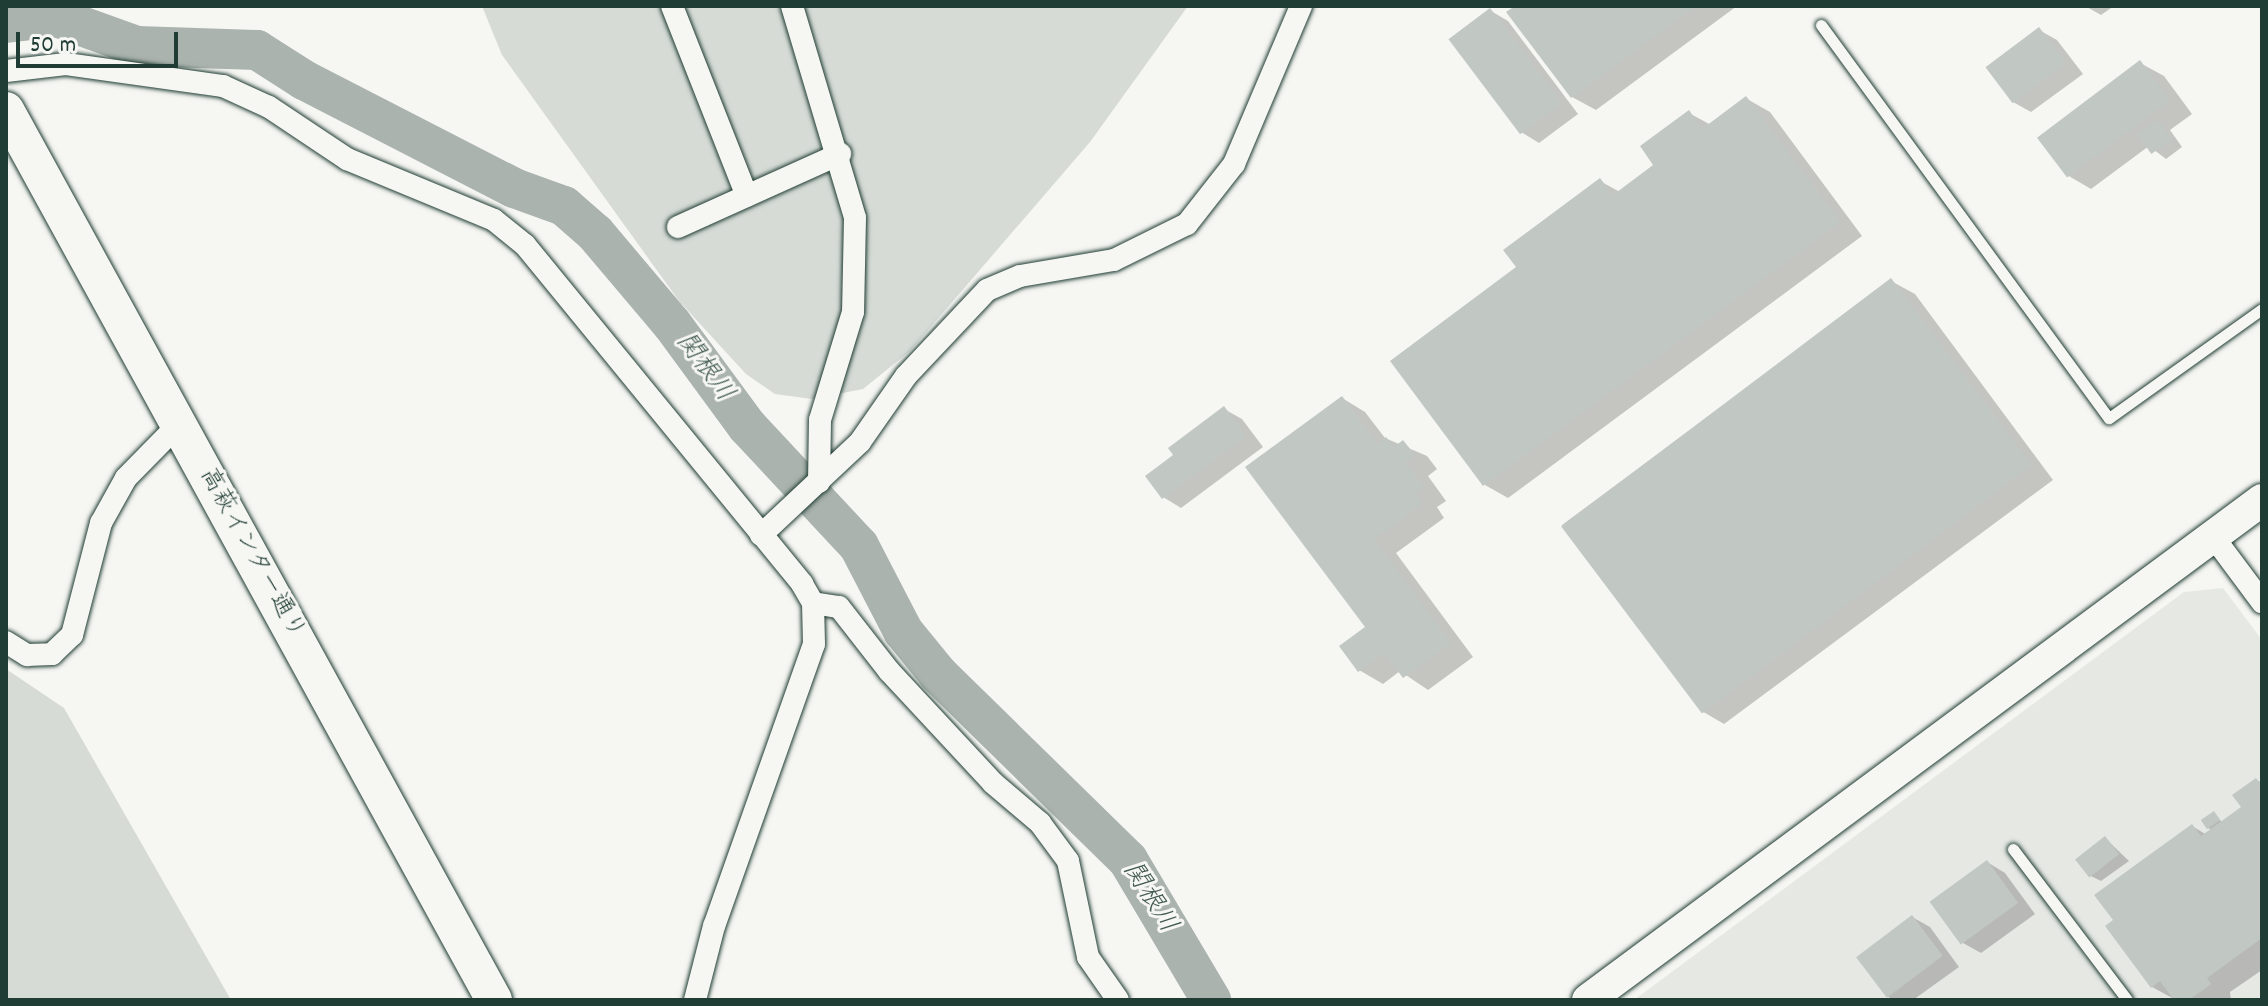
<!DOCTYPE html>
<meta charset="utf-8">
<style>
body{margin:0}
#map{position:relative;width:2268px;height:1006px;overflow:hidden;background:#f6f6f2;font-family:Dekko,"Klee One",sans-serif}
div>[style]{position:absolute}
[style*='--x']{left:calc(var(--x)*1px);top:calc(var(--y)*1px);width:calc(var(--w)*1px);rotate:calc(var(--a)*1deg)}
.built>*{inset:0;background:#e6e8e4}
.green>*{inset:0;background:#d6dbd6}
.shadow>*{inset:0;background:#0003}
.river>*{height:40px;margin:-20px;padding:0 20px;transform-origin:20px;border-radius:20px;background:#aab3ae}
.building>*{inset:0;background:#c1c8c3;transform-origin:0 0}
.roads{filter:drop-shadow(0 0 2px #1f3d34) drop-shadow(0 0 2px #1f3d34)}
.lane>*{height:11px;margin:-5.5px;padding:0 5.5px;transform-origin:5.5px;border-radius:5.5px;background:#f6f6f2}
.street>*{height:22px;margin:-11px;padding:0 11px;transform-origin:11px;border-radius:11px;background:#f6f6f2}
.secondary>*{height:32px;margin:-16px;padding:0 16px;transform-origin:16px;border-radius:16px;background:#f6f6f2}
.primary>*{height:36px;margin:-18px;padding:0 18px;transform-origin:18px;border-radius:18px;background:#f6f6f2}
span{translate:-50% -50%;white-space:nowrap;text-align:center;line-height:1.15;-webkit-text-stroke:6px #f6f6f2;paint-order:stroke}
.street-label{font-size:24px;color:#1f3d34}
.water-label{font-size:26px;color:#425a52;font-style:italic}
.frame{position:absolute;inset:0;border:8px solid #1f3d34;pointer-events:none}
.scale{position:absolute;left:16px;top:32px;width:162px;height:36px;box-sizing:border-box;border:4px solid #1f3d34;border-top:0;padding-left:10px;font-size:24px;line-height:28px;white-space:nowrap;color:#1f3d34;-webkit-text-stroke:6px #f6f6f2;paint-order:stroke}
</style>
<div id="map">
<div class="built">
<div style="clip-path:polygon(2223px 588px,2262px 640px,2262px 1000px,1634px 1000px,2184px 592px)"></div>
</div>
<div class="green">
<div style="clip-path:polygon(482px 6px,1188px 6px,1090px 142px,910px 351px,863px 389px,812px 399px,775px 394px,746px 374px,679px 301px,502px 55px)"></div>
<div style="clip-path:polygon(6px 669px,64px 708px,231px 1000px,6px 1000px)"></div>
</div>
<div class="shadow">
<div style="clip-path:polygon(1518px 6px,1737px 6px,1596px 110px,1572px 97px)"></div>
<div style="clip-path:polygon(2085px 6px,2114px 6px,2101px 15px)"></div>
<div style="clip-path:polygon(1491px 11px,1508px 21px,1578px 114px,1539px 143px,1521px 132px)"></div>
<div style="clip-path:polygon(2039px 30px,2057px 40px,2083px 74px,2031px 112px,2013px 102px)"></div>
<div style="clip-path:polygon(2140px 63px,2164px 76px,2192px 114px,2170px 130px,2182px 147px,2166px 159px,2149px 146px,2091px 189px,2067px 175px)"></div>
<div style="clip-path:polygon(1747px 99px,1770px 112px,1862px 236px,1508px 498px,1485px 485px,1519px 267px,1600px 181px,1620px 192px,1656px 166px,1689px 113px,1711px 125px)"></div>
<div style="clip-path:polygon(1891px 281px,1915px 294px,2053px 480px,1724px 724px,1700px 710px,1562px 525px)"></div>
<div style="clip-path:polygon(1342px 398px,1365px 412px,1385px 438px,1427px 456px,1437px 469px,1428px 476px,1446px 501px,1437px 507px,1444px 518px,1396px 553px,1473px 657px,1428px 690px,1400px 671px,1383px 684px,1359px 670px,1368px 627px)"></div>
<div style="clip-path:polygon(1224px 409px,1242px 419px,1263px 447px,1181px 508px,1163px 497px,1176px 455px)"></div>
<div style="clip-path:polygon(2256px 780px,2262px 783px,2262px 970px,2230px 992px,2231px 1000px,2176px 1000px,2152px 987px,2192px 826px,2207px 835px,2212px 830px,2208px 828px,2214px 814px,2223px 823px,2244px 808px)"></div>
<div style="clip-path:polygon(2105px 838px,2129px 861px,2101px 881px,2089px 875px)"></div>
<div style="clip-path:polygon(1987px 862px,2005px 873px,2035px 914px,1981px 953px,1963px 943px)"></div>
<div style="clip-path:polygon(1912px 917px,1930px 927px,1959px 967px,1913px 1000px,1893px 1000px,1887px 996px)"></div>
</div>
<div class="river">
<div style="--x:6;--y:23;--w:50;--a:-6.8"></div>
<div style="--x:56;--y:17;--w:86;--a:19.7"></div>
<div style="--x:137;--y:46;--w:120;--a:1.9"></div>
<div style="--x:257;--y:50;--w:56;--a:32.6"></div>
<div style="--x:304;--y:80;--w:236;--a:27.2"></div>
<div style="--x:514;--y:188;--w:53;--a:19.8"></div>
<div style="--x:564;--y:206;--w:41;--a:41.1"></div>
<div style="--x:595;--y:233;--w:119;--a:49.8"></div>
<div style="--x:672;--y:324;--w:127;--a:53.7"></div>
<div style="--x:747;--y:426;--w:164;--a:47"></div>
<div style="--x:859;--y:546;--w:96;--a:62.6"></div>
<div style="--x:903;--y:631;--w:55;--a:50.9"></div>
<div style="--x:938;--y:674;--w:266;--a:44.4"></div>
<div style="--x:1128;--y:860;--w:163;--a:59.3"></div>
</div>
<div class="building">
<div style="clip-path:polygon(1515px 6px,1696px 6px,1571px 98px,1506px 12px)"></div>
<div style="left:1490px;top:8px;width:119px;height:52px;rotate:53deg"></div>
<div style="left:2039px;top:27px;width:45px;height:67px;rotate:53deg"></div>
<div style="left:2140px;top:60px;width:50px;height:129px;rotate:53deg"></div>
<div style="clip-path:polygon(1746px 96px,1840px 222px,1483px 486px,1390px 361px,1516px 267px,1503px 250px,1600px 178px,1613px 195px,1653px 165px,1640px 146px,1689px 110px,1702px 129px)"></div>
<div style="left:2158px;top:120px;width:24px;height:25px;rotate:55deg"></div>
<div style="left:1891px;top:278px;width:234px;height:413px;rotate:53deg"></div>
<div style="clip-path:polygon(1342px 396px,1377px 444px,1386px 437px,1394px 447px,1403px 440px,1415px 455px,1405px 462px,1424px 487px,1415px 493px,1422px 504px,1374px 539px,1451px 643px,1403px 678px,1384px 653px,1358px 672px,1339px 646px,1365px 627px,1245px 467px)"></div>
<div style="clip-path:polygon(1224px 406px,1246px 436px,1162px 499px,1145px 476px,1173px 455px,1168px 448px)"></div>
<div style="clip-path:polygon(2256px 778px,2262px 786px,2262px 938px,2207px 978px,2211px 984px,2189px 1000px,2174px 1000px,2160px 981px,2151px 988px,2105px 926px,2113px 920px,2094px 895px,2192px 824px,2201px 836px,2241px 807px,2232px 795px)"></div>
<div style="left:2214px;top:811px;width:11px;height:16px;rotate:56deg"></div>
<div style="left:2105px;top:836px;width:23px;height:38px;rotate:52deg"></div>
<div style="left:1987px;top:860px;width:53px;height:71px;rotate:54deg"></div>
<div style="left:1912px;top:915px;width:51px;height:70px;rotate:53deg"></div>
</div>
<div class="roads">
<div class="lane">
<div style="--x:1821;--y:25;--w:487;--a:53.8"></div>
<div style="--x:2109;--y:418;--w:188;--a:-35.5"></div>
<div style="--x:2013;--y:849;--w:189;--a:52.9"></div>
</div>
<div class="street">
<div style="--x:672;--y:6;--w:204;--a:68.5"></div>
<div style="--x:792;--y:6;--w:221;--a:73.4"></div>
<div style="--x:855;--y:218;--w:94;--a:91.2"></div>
<div style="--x:853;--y:312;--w:113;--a:107"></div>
<div style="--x:820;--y:420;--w:62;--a:90.9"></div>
<div style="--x:6;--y:71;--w:60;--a:-6.7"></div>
<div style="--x:66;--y:64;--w:159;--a:8"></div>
<div style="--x:223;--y:86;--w:51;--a:24.5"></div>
<div style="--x:269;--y:107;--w:94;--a:33.7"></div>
<div style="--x:347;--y:159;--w:159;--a:22.5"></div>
<div style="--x:494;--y:220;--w:40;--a:39"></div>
<div style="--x:525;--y:245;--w:438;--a:50.7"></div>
<div style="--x:802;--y:584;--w:22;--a:60"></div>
<div style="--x:813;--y:603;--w:41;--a:88.6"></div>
<div style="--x:814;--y:644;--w:299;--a:109.5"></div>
<div style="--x:714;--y:926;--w:76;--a:104.4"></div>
<div style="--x:678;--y:227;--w:178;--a:-24.3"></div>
<div style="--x:761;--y:535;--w:136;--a:-43.2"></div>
<div style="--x:860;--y:442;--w:80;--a:-55.1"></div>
<div style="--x:906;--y:376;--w:118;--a:-46.7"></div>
<div style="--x:987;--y:290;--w:36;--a:-23"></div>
<div style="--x:1020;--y:276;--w:95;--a:-9.7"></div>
<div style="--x:1114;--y:260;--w:81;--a:-26.3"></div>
<div style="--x:1187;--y:224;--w:76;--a:-51.9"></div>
<div style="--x:1234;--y:164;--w:172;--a:-67"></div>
<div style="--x:2215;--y:539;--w:79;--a:53.3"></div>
<div style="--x:813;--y:603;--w:26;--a:9"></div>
<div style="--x:839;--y:607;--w:81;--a:52"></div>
<div style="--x:889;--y:671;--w:153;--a:47.1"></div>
<div style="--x:993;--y:783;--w:62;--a:40.4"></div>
<div style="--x:1040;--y:823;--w:47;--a:53.6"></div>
<div style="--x:1068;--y:861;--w:98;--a:78.2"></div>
<div style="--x:1088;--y:957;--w:52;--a:55.1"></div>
<div style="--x:6;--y:642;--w:25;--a:32"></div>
<div style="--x:27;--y:655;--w:25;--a:-2"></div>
<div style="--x:52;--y:654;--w:28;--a:-44"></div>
<div style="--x:72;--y:635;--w:116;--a:-75.5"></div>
<div style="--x:101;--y:523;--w:51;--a:-60.9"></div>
<div style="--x:126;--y:478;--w:76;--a:-45.5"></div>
</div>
<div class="secondary">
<div style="--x:1588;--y:1000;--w:839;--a:-36.57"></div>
</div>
<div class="primary">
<div style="--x:6;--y:110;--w:1015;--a:61.26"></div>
</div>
</div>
<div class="street-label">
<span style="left:251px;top:554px;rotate:61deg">高萩インター通り</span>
</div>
<div class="water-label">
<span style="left:704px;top:368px;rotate:54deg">関根川</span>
<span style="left:1149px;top:898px;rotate:58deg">関根川</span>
</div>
<div class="frame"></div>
<div class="scale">50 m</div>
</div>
